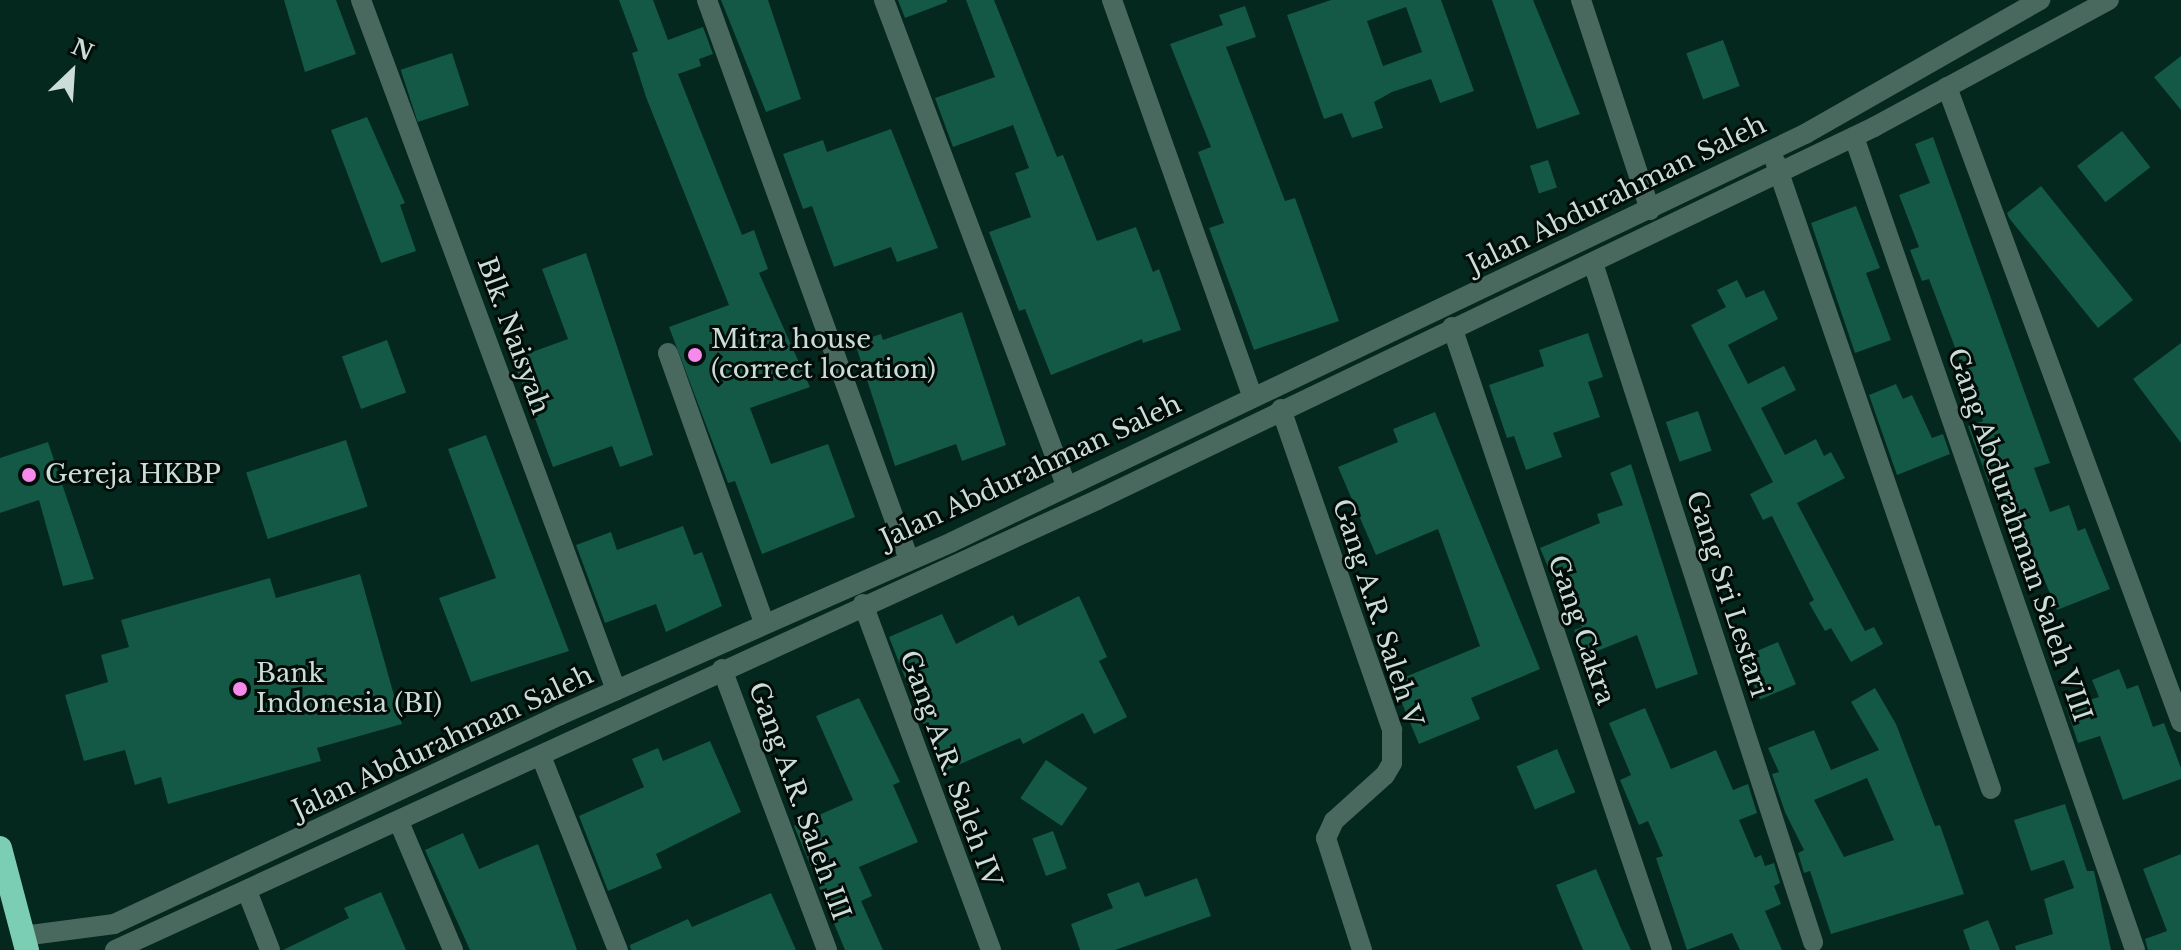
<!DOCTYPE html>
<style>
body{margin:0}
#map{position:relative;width:2181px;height:950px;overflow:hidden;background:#04271e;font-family:"Libre Baskerville",serif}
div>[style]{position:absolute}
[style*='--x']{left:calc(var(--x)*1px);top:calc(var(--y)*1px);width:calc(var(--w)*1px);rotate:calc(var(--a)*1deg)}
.building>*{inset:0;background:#145846;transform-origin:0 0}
.minor>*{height:20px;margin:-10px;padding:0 10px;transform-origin:10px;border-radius:10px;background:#49695e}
.highway>*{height:24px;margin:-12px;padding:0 12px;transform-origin:12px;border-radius:12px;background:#7bceb3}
.dots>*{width:22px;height:22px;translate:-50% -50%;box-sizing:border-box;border:4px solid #020d09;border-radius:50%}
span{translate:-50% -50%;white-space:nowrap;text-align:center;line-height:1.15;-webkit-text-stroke:6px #020d09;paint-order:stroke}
.street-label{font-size:26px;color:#cbddd6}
.poi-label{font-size:26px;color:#cbddd6}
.left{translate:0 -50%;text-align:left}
.north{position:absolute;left:32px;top:32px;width:80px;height:80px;-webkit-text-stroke:6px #020d09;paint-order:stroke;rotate:25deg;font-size:22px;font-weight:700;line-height:32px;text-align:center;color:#cbddd6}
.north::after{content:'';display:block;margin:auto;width:28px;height:36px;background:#cbddd6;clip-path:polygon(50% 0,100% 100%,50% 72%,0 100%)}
</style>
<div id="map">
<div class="building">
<div style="clip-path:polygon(284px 0,336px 0,356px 54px,305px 72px)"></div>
<div style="clip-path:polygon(619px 0,653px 0,668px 40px,703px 27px,713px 54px,699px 59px,701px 66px,678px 74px,742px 235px,754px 230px,768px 269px,759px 273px,810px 387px,750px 408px,771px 464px,828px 444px,855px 517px,762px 554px,735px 481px,728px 483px,669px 327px,729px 305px,646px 97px,632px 53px,638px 51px)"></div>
<div style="clip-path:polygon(721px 0,768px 0,801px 99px,766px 112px)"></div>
<div style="clip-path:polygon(898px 0,947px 0,947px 2px,905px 18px)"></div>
<div style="clip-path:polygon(966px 0,994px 0,1057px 157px,1063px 155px,1097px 241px,1136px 227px,1153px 272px,1159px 269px,1181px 330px,1143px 343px,1142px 339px,1051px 375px,1025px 309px,1019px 311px,989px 232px,1031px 217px,1015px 173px,1029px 168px,1013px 125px,953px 147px,935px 98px,995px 77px)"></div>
<div style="clip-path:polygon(evenodd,1331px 0,1441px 0,1474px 91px,1440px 103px,1431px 79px,1392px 92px,1374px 102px,1383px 128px,1352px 138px,1342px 113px,1324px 119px,1287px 15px,1331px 0,1406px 7px,1422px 52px,1383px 66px,1367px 21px,1406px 7px)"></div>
<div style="clip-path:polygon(1492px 0,1533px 0,1580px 114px,1537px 129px)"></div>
<div style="clip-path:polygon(1245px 6px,1256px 37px,1226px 47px,1285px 201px,1295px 198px,1339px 321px,1254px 350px,1209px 228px,1224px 223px,1198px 152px,1211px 147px,1170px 44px,1223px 25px,1219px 15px)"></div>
<div style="left:1723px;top:40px;width:49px;height:39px;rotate:70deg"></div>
<div style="left:452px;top:53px;width:55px;height:54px;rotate:72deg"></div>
<div style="clip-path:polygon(2181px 56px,2181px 110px,2154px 77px)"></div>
<div style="clip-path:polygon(367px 117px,405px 203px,400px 205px,416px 251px,381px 263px,331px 130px)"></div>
<div style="clip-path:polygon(891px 129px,938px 248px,897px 262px,891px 247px,834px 267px,812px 206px,803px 209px,783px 154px,823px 140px,827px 152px)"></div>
<div style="left:2122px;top:131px;width:46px;height:57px;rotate:52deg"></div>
<div style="clip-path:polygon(1933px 137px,2050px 463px,2034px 468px,2050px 512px,2069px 505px,2078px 531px,2085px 528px,2110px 589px,2057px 610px,2028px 541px,2018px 544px,1996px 482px,1989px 484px,1968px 426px,1983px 421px,1929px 279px,1922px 281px,1910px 250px,1919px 247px,1899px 195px,1930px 183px,1915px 144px)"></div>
<div style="left:1548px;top:160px;width:29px;height:19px;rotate:72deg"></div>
<div style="clip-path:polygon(2041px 186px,2133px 300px,2098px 328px,2009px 218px,2007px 213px)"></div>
<div style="clip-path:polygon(1856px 206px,1880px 268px,1866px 273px,1891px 340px,1855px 353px,1811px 223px)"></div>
<div style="clip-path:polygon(586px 253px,653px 455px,620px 467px,612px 446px,553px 467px,513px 359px,568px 339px,542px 269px)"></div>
<div style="clip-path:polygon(1737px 280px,1746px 298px,1764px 290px,1778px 319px,1728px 345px,1748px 384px,1784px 366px,1796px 390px,1761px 408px,1785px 455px,1816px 439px,1824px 456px,1831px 452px,1845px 478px,1797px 503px,1865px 631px,1874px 627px,1883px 644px,1851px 662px,1831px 628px,1825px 631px,1809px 603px,1814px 600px,1772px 516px,1763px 520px,1750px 494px,1773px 482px,1691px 325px,1726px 307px,1717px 290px)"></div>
<div style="clip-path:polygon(962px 312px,1006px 445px,962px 461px,956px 444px,895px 466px,855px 343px,881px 334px,883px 340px)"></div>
<div style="clip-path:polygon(1588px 333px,1603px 377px,1588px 382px,1600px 417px,1553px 433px,1562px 457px,1526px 470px,1514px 436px,1507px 438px,1489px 385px,1544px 366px,1539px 350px)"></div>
<div style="left:387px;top:340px;width:56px;height:48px;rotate:70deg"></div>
<div style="clip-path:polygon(2181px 343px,2181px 443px,2133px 379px)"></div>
<div style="clip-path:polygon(1896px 384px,1903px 399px,1912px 395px,1932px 438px,1943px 434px,1950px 454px,1897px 475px,1869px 395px)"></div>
<div style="left:1698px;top:411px;width:42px;height:34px;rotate:71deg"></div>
<div style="clip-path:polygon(1435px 412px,1540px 669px,1471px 698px,1480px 719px,1419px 744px,1393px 682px,1480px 646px,1438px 529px,1376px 555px,1338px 467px,1398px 442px,1393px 429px)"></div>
<div style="clip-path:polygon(486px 435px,569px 651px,471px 682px,439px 598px,496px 578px,448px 449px)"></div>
<div style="left:346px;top:440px;width:70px;height:105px;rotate:72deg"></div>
<div style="clip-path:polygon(48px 442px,94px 579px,63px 586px,39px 500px,0 513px,0 458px)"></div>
<div style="clip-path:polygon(1631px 464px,1698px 674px,1656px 689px,1637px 635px,1585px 656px,1574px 630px,1582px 627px,1565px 587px,1558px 590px,1540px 548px,1600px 523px,1597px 514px,1623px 505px,1610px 473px)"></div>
<div style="clip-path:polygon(683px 526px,694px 555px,702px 552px,722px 606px,666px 632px,656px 604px,605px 623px,576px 545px,611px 532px,617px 550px)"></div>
<div style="clip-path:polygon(360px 574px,402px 724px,317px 748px,321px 761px,168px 804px,161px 777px,135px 785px,125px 750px,84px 761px,65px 695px,108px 682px,101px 655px,129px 647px,121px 620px,270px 578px,276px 598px)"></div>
<div style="clip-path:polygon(1079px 596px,1107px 657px,1099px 661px,1127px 717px,1094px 734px,1083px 713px,1023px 744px,1020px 738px,942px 772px,889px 637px,942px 614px,956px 644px,1013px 615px,1018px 626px)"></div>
<div style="left:1778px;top:642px;width:46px;height:39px;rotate:67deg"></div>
<div style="clip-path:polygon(2119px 669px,2127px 689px,2138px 685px,2153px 727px,2164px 723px,2181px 768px,2181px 779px,2123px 800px,2100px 736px,2078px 743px,2066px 707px,2099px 697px,2092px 680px)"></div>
<div style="clip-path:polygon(evenodd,1875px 688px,1896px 724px,1935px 826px,1940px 825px,1964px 894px,1831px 934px,1810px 871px,1804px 873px,1798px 853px,1804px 850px,1785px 812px,1772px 774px,1779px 772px,1768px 748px,1814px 730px,1831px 770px,1879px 750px,1851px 702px,1875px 688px,1867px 778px,1894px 840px,1844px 857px,1814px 800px,1867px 778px)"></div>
<div style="clip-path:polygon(859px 698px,900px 782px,893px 785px,918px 842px,859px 867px,872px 896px,861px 901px,883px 950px,845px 950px,794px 826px,853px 800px,816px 716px)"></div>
<div style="clip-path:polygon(1645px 708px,1671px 769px,1716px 750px,1733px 790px,1748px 784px,1757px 813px,1739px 820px,1755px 858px,1761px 855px,1765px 866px,1774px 863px,1780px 883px,1774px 886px,1781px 904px,1765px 911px,1782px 950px,1740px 950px,1732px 933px,1687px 950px,1656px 858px,1663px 856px,1648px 821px,1639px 825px,1620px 780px,1631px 775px,1609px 723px)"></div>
<div style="clip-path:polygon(710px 741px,741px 812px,656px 854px,662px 868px,608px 891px,579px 816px,644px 787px,632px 759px,658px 748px,663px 761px)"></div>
<div style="left:1557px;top:749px;width:47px;height:44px;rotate:67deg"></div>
<div style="left:1046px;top:760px;width:50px;height:46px;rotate:34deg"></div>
<div style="clip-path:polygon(2065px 804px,2087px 871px,2094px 871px,2111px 950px,2016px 950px,2015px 946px,2053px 934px,2044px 899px,2074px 888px,2064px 860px,2031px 871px,2014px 820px)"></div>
<div style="left:1053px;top:831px;width:40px;height:22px;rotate:70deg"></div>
<div style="clip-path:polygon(463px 833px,479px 869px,538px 844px,577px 950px,470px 950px,425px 850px)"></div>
<div style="clip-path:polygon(2181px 854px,2181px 950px,2148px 950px,2145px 939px,2167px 931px,2143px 869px)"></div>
<div style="clip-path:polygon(1596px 869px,1620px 926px,1631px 950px,1583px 950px,1556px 885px)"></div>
<div style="clip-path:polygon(1197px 878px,1211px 916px,1115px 950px,1080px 950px,1071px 924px,1113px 908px,1107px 894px,1139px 882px,1145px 897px)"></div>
<div style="clip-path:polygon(381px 892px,406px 950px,283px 950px,349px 918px,344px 908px)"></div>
<div style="clip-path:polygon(771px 893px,796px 950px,631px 950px,630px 945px,688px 919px,692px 927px)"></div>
<div style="clip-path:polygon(1988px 920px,2000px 950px,1970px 950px,1963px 930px)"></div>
</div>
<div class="minor">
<div style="--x:361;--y:0;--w:736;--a:69.72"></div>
<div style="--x:707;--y:0;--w:595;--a:70.16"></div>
<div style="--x:884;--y:0;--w:518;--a:69.43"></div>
<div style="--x:1112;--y:0;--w:419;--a:70.5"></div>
<div style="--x:1581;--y:0;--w:221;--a:71.8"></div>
<div style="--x:1947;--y:87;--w:677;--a:69.77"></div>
<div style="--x:1854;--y:137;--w:860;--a:70.93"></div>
<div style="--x:1775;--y:161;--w:664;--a:71.02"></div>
<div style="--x:1593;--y:263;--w:714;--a:72.05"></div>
<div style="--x:1452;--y:327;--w:657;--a:71.37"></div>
<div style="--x:668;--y:353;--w:286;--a:70.4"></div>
<div style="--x:1281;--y:409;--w:340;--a:70.9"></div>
<div style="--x:1392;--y:730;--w:33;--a:90"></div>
<div style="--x:1392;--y:763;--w:14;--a:120"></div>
<div style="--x:1385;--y:775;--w:69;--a:138"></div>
<div style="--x:1334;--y:821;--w:19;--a:115"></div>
<div style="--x:1326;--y:838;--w:118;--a:72.2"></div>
<div style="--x:863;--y:604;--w:369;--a:69.7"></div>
<div style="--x:722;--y:669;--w:300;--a:69.5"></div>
<div style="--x:541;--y:756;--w:209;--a:68.4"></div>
<div style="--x:399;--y:822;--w:139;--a:67.1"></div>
<div style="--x:247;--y:891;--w:63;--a:68.7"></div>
<div style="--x:23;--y:936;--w:92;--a:-7.5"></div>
<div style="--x:114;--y:924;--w:493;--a:-25.1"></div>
<div style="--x:560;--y:715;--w:428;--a:-23.8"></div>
<div style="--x:952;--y:542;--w:946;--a:-25.56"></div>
<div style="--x:1805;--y:134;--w:271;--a:-29.7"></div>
<div style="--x:115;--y:950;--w:1080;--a:-24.62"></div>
<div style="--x:1097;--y:500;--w:862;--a:-25.64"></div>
<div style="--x:1874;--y:127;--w:267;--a:-28.4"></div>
</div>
<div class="highway">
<div style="--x:0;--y:848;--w:106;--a:75.2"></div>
</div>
<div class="dots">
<div style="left:695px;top:355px;background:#f788ec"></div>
<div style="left:29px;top:475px;background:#f788ec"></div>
<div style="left:240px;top:689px;background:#f788ec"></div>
</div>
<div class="street-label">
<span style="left:1617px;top:195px;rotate:-26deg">Jalan Abdurahman Saleh</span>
<span style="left:513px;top:336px;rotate:70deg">Blk. Naisyah</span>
<span style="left:1031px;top:472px;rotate:-25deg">Jalan Abdurahman Saleh</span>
<span style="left:2019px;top:535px;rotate:71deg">Gang Abdurahman Saleh VIII</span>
<span style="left:1727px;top:594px;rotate:72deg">Gang Sri Lestari</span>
<span style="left:1377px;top:613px;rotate:72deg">Gang A.R. Saleh V</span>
<span style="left:1581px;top:630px;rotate:71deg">Gang Cakra</span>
<span style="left:443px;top:743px;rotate:-25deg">Jalan Abdurahman Saleh</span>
<span style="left:950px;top:769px;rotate:70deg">Gang A.R. Saleh IV</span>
<span style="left:799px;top:801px;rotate:70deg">Gang A.R. Saleh III</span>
</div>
<div class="poi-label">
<span class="left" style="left:711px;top:355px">Mitra house<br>(correct location)</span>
<span class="left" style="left:45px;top:475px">Gereja HKBP</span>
<span class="left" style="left:256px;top:689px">Bank<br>Indonesia (BI)</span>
</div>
<div class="north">N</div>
</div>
